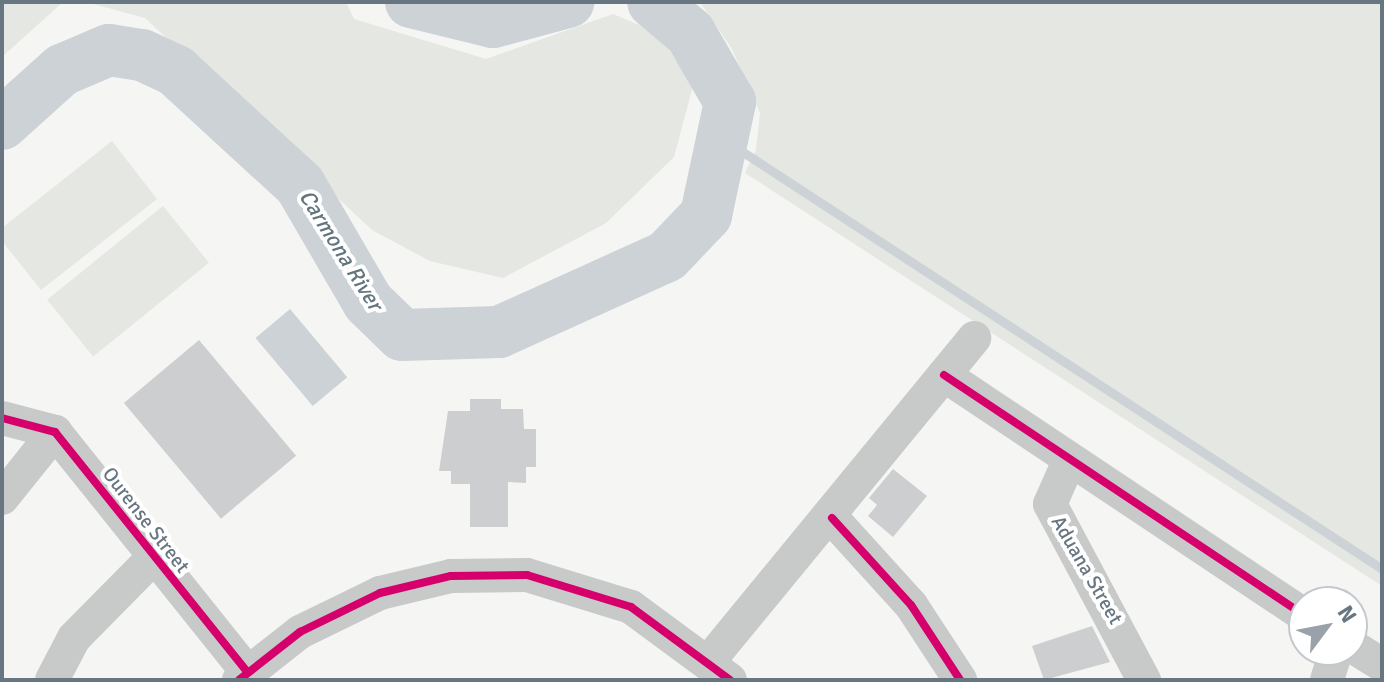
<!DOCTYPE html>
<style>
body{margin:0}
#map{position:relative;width:1384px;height:682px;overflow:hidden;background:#f5f5f4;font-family:Signika,sans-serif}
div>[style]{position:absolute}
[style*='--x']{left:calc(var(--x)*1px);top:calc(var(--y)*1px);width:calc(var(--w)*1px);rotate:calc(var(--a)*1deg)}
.green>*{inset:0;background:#e4e7e2;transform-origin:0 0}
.water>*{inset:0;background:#ccd2d6;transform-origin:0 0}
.stream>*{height:9px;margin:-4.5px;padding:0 4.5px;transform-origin:4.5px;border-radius:4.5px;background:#ccd2d6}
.river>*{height:52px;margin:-26px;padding:0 26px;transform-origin:26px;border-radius:26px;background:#ccd2d6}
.building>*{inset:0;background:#cdcecf;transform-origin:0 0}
.street>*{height:34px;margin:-17px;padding:0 17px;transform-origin:17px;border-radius:17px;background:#c8caca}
.cycleway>*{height:8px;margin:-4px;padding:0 4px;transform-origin:4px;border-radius:4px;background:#d6006c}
span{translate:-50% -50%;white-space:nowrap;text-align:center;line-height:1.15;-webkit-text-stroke:8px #fff;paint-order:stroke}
.street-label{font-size:20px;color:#687682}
.water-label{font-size:22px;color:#63767e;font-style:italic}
.frame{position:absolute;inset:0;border:4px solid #687682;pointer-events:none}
.north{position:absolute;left:1288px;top:586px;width:80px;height:80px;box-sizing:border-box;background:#fff;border:2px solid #c3c8cd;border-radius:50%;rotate:58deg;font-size:22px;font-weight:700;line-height:32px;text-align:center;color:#687682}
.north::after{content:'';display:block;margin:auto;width:28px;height:36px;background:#99a2aa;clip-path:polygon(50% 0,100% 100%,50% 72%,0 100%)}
</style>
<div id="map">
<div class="green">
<div style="clip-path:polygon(2px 2px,63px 2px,2px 57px)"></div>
<div style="clip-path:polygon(86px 2px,346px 2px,354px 19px,486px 59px,613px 14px,658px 33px,693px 86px,674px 157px,606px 223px,503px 278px,430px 261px,372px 230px,145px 18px)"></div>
<div style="clip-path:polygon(700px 2px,1382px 2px,1382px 586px,745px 173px,756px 150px,760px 113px,732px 49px)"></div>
<div style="clip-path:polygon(112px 141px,157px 199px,41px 290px,2px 241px,2px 228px)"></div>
<div style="left:163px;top:206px;width:73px;height:149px;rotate:51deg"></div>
</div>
<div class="water">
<div style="left:290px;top:309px;width:89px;height:45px;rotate:50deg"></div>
</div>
<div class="stream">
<div style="--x:726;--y:141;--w:783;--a:33.12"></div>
</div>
<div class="river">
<div style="--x:411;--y:2;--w:84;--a:13.7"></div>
<div style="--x:493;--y:22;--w:78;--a:-14.9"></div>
<div style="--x:2;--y:124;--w:81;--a:-42"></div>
<div style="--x:62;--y:70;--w:51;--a:-23.1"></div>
<div style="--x:109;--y:50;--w:33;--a:9"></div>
<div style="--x:142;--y:55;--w:38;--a:25"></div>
<div style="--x:176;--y:71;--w:168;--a:42.6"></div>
<div style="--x:300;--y:185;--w:135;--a:59.8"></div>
<div style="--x:368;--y:302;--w:47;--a:44.1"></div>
<div style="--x:402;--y:335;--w:97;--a:-1.8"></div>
<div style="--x:499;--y:332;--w:184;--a:-24.3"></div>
<div style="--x:667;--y:256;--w:57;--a:-46.4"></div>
<div style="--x:706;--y:215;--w:116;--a:-78"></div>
<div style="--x:730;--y:102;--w:80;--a:-120.1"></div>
<div style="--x:690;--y:33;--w:48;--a:-140"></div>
</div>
<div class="building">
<div style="left:199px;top:340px;width:151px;height:98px;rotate:50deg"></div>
<div style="clip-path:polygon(470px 399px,501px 399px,501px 409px,523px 409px,524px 429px,536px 429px,536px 467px,526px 467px,526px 483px,508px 482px,508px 527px,470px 527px,470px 484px,451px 484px,451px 471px,439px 471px,448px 411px,470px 411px)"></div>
<div style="clip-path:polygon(893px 469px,927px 496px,893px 537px,868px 516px,877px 505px,869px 498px)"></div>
<div style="clip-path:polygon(1092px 626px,1110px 662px,1044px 680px,1032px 646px)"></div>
</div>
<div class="street">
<div style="--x:944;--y:375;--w:433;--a:33.7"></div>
<div style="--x:2;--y:418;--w:55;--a:14.8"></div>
<div style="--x:55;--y:432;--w:305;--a:51.3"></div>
<div style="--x:1069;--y:461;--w:47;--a:113.8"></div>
<div style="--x:1050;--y:504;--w:200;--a:61.9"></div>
<div style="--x:2;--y:498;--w:85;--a:-51.2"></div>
<div style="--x:832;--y:518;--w:118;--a:47.8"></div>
<div style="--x:911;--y:605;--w:90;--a:56.8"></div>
<div style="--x:1352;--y:646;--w:36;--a:32"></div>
<div style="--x:709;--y:661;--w:418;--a:-50.6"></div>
<div style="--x:52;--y:680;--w:47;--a:-62.4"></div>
<div style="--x:74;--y:638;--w:114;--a:-45.4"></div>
<div style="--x:239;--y:680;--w:78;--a:-38.2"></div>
<div style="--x:300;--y:632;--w:89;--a:-26"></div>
<div style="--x:380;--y:593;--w:73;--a:-13.5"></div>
<div style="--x:451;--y:576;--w:76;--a:-0.8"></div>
<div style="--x:527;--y:575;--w:109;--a:17.1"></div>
<div style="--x:631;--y:607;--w:123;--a:36.4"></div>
<div style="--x:1327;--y:680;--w:31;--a:-73"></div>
</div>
<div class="cycleway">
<div style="--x:944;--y:375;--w:433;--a:33.7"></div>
<div style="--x:2;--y:418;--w:55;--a:14.8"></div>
<div style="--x:55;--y:432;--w:305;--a:51.3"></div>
<div style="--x:832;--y:518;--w:118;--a:47.8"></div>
<div style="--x:911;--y:605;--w:90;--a:56.8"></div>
<div style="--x:239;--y:680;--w:78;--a:-38.2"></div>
<div style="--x:300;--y:632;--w:89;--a:-26"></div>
<div style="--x:380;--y:593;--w:73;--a:-13.5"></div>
<div style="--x:451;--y:576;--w:76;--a:-0.8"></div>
<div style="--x:527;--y:575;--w:109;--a:17.1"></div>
<div style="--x:631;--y:607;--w:123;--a:36.4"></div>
</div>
<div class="street-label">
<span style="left:146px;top:520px;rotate:52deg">Ourense Street</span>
<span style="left:1087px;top:570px;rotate:60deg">Aduana Street</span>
</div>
<div class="water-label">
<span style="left:341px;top:250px;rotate:58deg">Carmona River</span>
</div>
<div class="frame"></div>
<div class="north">N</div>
</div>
